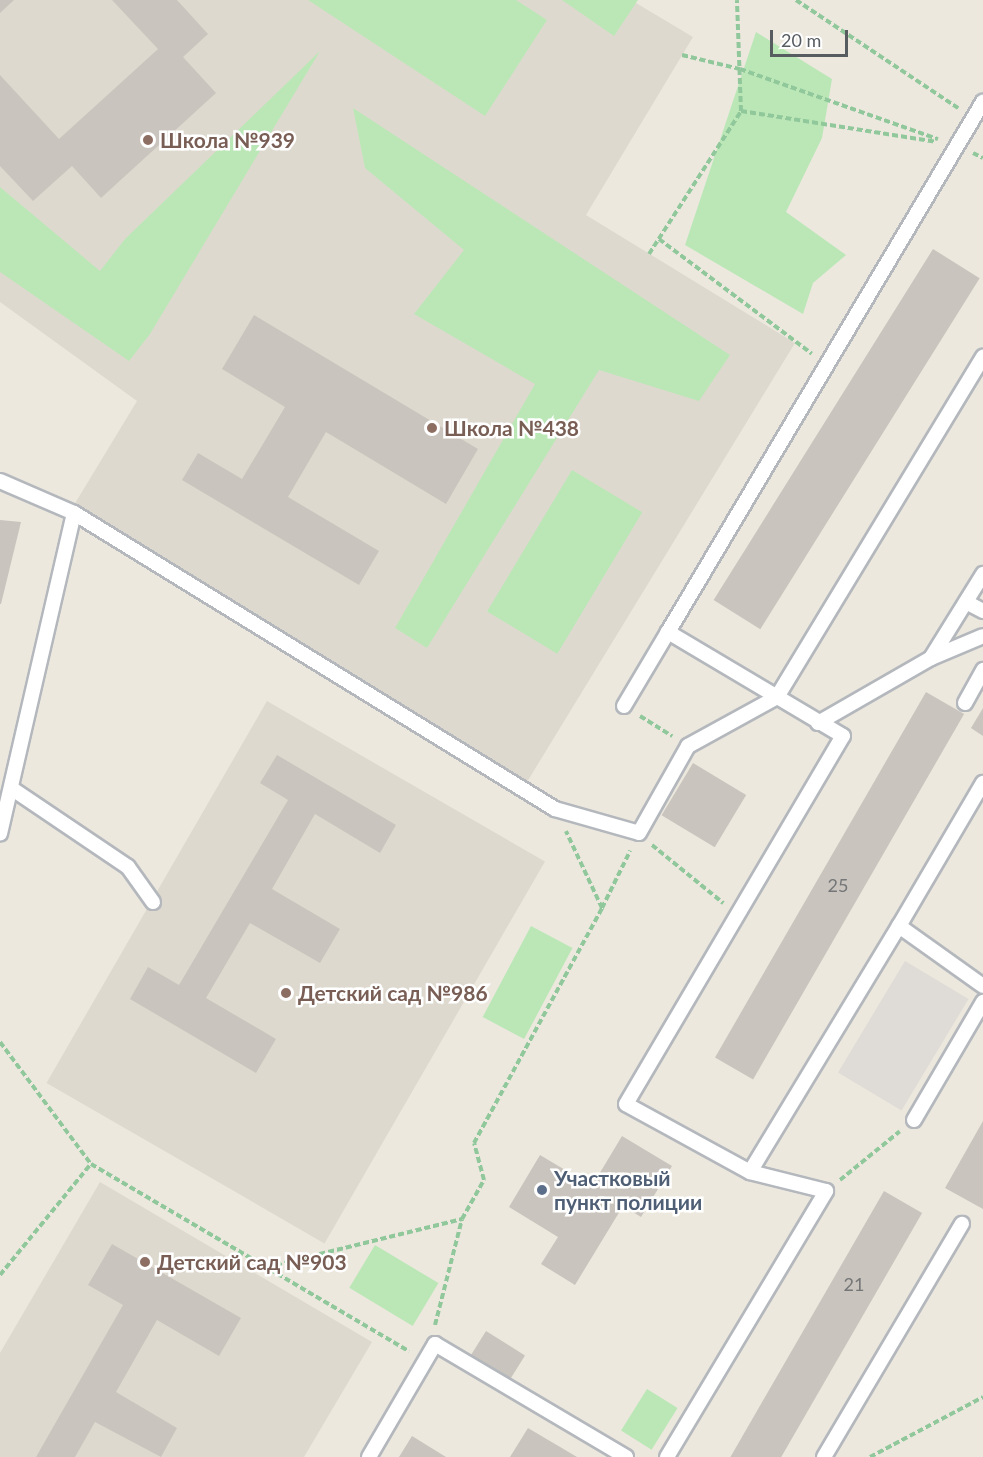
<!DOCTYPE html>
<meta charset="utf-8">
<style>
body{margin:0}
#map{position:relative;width:983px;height:1457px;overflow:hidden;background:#ece8de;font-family:Lato,sans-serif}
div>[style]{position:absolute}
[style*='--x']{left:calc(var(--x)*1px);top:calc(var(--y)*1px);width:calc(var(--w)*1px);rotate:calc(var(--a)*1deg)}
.industrial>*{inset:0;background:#dfdbd6;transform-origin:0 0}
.education>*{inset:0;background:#ded9ce;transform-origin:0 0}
.green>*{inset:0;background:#bbe7b7;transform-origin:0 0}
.building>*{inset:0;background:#c9c4bd;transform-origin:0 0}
.path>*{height:4px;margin-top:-2px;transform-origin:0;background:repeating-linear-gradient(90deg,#90c89b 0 6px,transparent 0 9px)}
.roads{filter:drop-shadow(2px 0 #b4b8bd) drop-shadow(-2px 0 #b4b8bd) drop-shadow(0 2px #b4b8bd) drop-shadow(0 -2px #b4b8bd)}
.lane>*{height:14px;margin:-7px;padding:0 7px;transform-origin:7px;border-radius:7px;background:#fff}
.dots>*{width:16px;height:16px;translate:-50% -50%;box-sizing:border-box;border:3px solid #fff;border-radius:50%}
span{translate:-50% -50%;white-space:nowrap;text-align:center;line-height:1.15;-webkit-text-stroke:5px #fff;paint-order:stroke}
.number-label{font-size:18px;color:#747678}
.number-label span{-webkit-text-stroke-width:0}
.education-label{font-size:21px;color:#785e54;font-weight:700}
.left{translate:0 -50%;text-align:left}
.service-label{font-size:21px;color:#4e5e75;font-weight:700}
.scale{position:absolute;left:770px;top:30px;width:78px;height:27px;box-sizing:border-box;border:3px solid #575c61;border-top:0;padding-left:8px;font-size:18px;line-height:21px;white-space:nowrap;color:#575c61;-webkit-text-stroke:4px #fff;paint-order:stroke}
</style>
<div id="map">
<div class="industrial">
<div style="left:905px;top:961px;width:74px;height:130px;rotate:31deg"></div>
</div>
<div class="education">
<div style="clip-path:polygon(0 0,631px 0,693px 37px,586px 215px,795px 343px,527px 782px,74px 505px,137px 401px,0 302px)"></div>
<div style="left:267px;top:701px;width:321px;height:441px;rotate:30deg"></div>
<div style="clip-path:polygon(100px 1182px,372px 1342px,304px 1457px,0 1457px,0 1353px)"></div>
</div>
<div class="green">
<div style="clip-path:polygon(308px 0,516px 0,547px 20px,485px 116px)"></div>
<div style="clip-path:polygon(562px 0,638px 0,614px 36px)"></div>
<div style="clip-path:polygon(756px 32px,832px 79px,822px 138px,786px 212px,846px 255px,813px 283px,803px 314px,685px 245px)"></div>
<div style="clip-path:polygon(320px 51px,150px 334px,129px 361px,0 272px,0 187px,100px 271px,125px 239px)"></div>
<div style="clip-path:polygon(353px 108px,730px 355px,699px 401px,599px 370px,427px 648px,395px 628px,535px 384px,414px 314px,464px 250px,365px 168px)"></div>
<div style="left:572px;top:470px;width:82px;height:165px;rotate:31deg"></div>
<div style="left:531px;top:926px;width:47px;height:103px;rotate:28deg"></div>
<div style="left:375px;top:1245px;width:74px;height:50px;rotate:31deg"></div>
<div style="left:647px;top:1389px;width:36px;height:49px;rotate:32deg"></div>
</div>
<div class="building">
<div style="clip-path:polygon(0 0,14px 0,0 13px)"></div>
<div style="clip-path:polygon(112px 0,177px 0,208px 34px,183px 57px,216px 93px,101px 198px,72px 166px,33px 201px,0 166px,0 75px,59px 139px,158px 49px)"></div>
<div style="left:933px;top:249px;width:55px;height:414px;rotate:32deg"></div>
<div style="clip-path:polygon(254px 315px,478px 449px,446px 504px,326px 432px,288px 497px,379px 551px,359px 585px,182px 480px,198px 453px,242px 479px,285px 407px,222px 369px)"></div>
<div style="clip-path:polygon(0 520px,21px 522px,1px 604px,0 604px)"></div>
<div style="left:926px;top:692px;width:44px;height:422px;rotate:30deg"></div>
<div style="clip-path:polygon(983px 708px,983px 736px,971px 728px)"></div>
<div style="clip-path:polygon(277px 755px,396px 825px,380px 853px,315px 814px,272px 889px,340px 929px,320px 963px,250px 923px,206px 998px,276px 1039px,256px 1073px,130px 999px,148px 967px,179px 985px,288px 800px,260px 783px)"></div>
<div style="left:693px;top:763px;width:62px;height:61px;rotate:31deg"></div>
<div style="clip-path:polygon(983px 1121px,983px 1209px,945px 1188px)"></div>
<div style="clip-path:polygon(622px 1136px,672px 1166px,641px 1217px,623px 1206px,575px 1285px,541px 1264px,558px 1237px,509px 1207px,540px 1155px,592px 1186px)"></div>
<div style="left:884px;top:1191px;width:44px;height:309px;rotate:30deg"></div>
<div style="clip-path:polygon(112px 1244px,241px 1318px,219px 1356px,157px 1320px,116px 1392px,177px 1428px,161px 1457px,95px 1422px,75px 1457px,36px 1457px,123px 1305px,88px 1285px)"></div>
<div style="left:486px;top:1331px;width:46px;height:31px;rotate:32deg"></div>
<div style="clip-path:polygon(528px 1428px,577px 1457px,510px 1457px)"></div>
<div style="clip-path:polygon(412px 1436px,446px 1457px,399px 1457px)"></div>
</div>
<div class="path">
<div style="--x:796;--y:0;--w:195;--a:33.7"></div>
<div style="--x:682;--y:55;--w:60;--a:13.6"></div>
<div style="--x:740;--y:69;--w:210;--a:19.5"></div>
<div style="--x:741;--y:111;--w:197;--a:9"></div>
<div style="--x:973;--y:153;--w:11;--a:27"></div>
<div style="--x:659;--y:239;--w:191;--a:36.9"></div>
<div style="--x:649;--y:254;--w:170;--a:-57.2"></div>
<div style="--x:741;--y:111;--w:111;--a:-92.1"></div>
<div style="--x:640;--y:716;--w:38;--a:32"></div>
<div style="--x:652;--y:845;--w:92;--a:39.2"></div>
<div style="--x:602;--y:908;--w:64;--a:-63.8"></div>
<div style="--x:0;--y:1042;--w:152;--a:53.3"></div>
<div style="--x:91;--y:1164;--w:369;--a:30.5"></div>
<div style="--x:840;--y:1180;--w:77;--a:-39.2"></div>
<div style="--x:267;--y:1267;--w:201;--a:-13.8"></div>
<div style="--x:0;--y:1275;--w:144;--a:-50.7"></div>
<div style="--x:435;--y:1325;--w:109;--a:-75.7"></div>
<div style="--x:462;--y:1219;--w:45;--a:-60.6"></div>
<div style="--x:484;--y:1180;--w:38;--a:-105"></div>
<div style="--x:474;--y:1143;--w:268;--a:-61.4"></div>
<div style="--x:602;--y:908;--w:85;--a:-115.1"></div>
<div style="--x:870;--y:1457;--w:128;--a:-28"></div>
</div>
<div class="roads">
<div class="lane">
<div style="--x:0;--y:481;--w:81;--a:23.4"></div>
<div style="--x:74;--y:513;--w:329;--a:103"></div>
<div style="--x:74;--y:513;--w:565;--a:31.61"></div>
<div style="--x:555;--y:809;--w:87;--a:15.9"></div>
<div style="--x:639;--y:833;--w:100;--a:-60.6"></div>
<div style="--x:688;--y:746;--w:102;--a:-28.8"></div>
<div style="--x:777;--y:697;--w:398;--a:-58.8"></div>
<div style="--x:966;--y:602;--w:19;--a:28"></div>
<div style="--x:931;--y:658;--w:99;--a:-58.2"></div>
<div style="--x:965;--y:703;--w:38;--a:-61"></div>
<div style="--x:624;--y:706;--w:86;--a:-59.3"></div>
<div style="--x:818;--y:723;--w:130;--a:-29.9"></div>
<div style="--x:931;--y:658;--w:56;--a:-22.9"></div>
<div style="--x:11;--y:788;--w:141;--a:34"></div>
<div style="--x:128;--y:867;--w:43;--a:54.5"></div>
<div style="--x:899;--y:926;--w:166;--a:-59.6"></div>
<div style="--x:914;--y:1120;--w:137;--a:-59.7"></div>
<div style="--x:750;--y:1172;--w:141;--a:-151.3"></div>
<div style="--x:626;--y:1104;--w:427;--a:-59.5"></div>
<div style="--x:843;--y:736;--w:204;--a:-149.3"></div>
<div style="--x:668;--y:632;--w:617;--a:-59.28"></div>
<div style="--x:369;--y:1457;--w:131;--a:-59.7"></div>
<div style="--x:435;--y:1344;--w:222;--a:30.6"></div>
<div style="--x:667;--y:1457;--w:310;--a:-59.1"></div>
<div style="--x:826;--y:1191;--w:78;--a:-166"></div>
<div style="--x:750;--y:1172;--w:288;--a:-58.8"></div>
<div style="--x:899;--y:926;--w:103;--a:35.5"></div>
<div style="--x:824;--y:1457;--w:271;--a:-59.4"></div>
</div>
</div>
<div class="dots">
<div style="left:148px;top:140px;background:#8d6e63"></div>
<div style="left:432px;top:428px;background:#8d6e63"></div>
<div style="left:286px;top:993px;background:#8d6e63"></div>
<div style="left:542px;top:1190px;background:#5c6f8a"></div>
<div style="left:145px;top:1262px;background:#8d6e63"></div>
</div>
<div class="number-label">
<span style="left:838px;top:885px">25</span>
<span style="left:854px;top:1284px">21</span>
</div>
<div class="education-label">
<span class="left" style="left:160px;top:140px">Школа №939</span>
<span class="left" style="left:444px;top:428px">Школа №438</span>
<span class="left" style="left:298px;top:993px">Детский сад №986</span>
<span class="left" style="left:157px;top:1262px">Детский сад №903</span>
</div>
<div class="service-label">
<span class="left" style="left:554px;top:1190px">Участковый<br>пункт полиции</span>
</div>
<div class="scale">20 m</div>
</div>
